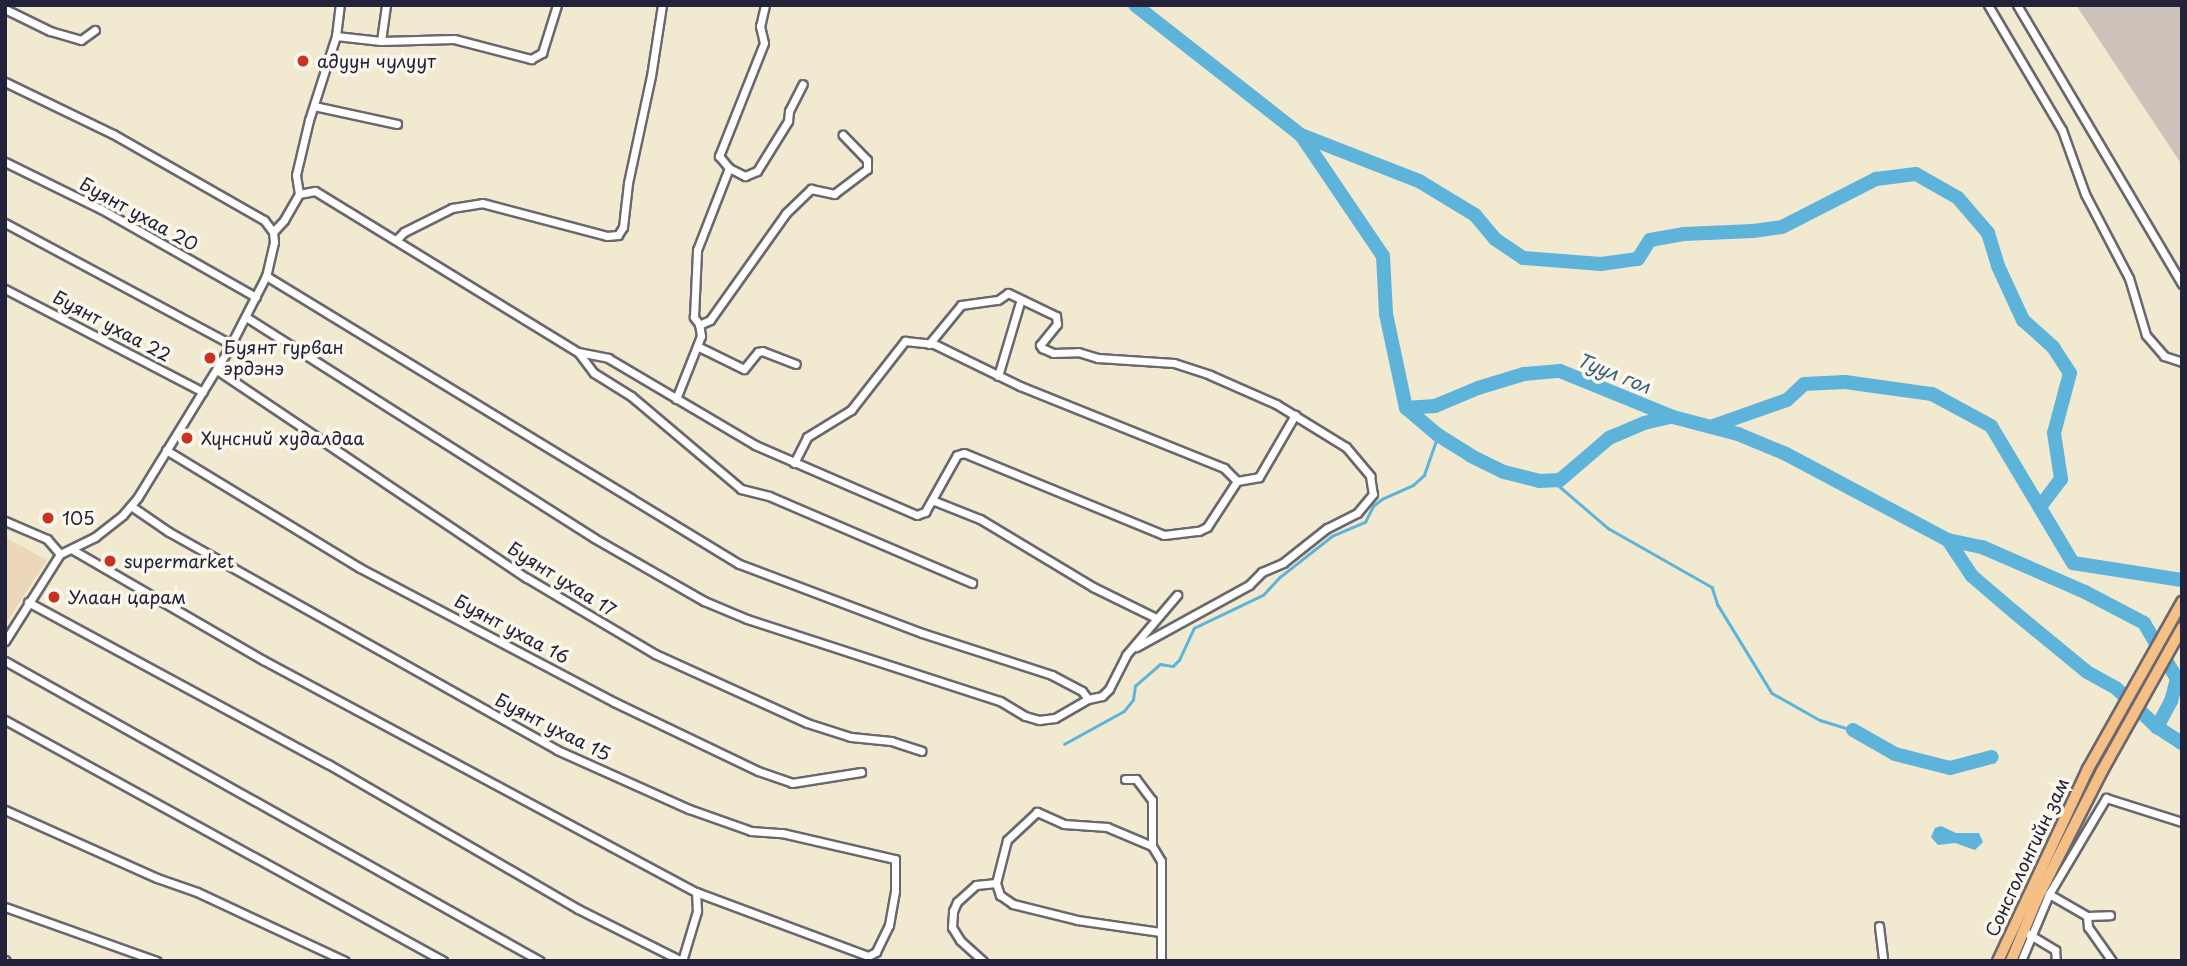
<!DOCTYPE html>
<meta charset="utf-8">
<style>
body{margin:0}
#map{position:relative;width:2187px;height:966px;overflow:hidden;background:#f1ead0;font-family:"Playpen Sans",sans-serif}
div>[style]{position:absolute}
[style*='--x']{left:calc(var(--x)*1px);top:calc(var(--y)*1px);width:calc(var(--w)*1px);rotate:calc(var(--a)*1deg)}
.built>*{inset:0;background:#edd7bb}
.industrial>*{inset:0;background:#ccc2b9}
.water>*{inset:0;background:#5eb3da}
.stream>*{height:2.5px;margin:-1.25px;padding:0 1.25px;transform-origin:1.25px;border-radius:1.25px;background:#5eb3da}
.river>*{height:14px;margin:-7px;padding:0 7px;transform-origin:7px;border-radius:7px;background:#5eb3da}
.roads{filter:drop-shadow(2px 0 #6a686f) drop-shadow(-2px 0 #6a686f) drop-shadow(0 2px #6a686f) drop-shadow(0 -2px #6a686f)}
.street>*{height:7px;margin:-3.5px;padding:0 3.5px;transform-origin:3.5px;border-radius:3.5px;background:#fff}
.primary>*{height:10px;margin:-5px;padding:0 5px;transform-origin:5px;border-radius:5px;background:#f5bf86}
.dots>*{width:19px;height:19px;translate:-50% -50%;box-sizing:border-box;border:4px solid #fbf7ec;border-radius:50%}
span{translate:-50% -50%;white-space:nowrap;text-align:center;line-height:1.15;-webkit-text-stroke:7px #fbf7ec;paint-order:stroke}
.poi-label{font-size:18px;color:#22223b}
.left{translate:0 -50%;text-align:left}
.street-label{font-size:18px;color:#22223b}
.water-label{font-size:19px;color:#3a5c7b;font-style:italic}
.frame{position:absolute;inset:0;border:7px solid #22223b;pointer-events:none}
</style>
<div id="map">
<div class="built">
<div style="clip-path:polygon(5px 537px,47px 560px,5px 625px)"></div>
</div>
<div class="industrial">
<div style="clip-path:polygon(2076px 5px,2182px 5px,2182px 165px)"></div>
</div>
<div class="water">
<div style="clip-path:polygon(1941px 826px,1956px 833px,1979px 833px,1983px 842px,1975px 850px,1955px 843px,1938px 845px,1931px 837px,1935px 828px)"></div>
</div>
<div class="stream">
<div style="--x:1552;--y:480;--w:74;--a:40.6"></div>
<div style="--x:1608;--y:528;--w:120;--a:29.6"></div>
<div style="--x:1712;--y:587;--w:19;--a:72"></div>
<div style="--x:1718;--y:605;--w:103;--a:58.5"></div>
<div style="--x:1772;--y:693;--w:55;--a:29.4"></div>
<div style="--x:1820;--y:720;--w:34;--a:17"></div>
<div style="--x:1064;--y:744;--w:68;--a:-28.8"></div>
<div style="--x:1124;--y:711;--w:14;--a:-51"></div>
<div style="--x:1133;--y:700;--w:14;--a:-82"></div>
<div style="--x:1135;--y:686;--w:33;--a:-41"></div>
<div style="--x:1160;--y:664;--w:13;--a:9"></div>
<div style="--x:1173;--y:666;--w:8;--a:-45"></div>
<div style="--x:1179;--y:660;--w:35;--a:-65"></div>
<div style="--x:1194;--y:628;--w:76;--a:-25.6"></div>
<div style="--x:1263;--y:595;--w:25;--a:-47"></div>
<div style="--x:1280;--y:577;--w:66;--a:-38.3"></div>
<div style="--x:1332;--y:536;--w:36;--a:-23"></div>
<div style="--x:1365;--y:522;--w:18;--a:-63"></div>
<div style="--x:1373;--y:506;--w:11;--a:-38"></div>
<div style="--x:1382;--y:499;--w:34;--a:-24"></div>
<div style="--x:1413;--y:485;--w:15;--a:-42"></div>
<div style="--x:1424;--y:475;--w:42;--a:-70.7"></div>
</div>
<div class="river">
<div style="--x:1135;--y:5;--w:211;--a:38.1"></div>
<div style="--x:1301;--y:135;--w:146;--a:55.9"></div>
<div style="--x:1383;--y:256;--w:58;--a:87"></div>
<div style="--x:1386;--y:314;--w:96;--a:78"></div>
<div style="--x:1406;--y:408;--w:29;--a:-4"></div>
<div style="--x:1435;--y:406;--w:47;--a:-22.7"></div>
<div style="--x:1478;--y:388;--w:48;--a:-16.9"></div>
<div style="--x:1524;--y:374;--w:36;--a:-5"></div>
<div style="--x:1560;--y:371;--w:122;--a:22.2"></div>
<div style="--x:1673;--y:417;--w:67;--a:14.7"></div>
<div style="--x:1738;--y:434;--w:52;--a:22.6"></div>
<div style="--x:1786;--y:454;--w:183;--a:28"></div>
<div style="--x:1948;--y:540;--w:35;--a:12"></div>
<div style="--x:1982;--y:547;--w:112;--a:23.6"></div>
<div style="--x:2085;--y:592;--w:67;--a:27.7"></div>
<div style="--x:2144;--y:623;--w:65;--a:59.5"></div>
<div style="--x:2177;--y:679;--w:23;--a:105"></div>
<div style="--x:2171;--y:701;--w:30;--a:118"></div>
<div style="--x:1301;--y:135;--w:127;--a:21.3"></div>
<div style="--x:1419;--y:181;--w:66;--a:31.3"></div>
<div style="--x:1475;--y:215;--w:31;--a:50"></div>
<div style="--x:1495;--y:239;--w:34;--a:34"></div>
<div style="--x:1523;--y:258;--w:78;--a:4.4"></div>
<div style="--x:1601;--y:264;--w:37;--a:-8"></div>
<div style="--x:1638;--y:259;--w:22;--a:-58"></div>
<div style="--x:1650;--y:240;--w:35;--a:-10"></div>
<div style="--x:1684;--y:234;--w:69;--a:-2.5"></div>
<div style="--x:1753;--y:231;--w:29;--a:-8"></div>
<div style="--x:1782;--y:227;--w:106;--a:-27.1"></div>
<div style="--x:1876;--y:179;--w:40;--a:-7.1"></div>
<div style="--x:1916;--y:174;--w:48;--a:29.7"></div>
<div style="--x:1958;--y:198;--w:46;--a:49.4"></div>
<div style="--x:1988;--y:233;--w:34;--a:73"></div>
<div style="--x:1998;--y:266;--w:60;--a:65.2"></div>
<div style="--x:2023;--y:320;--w:40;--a:42"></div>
<div style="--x:2053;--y:347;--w:31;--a:57"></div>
<div style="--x:2070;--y:373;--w:62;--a:104.9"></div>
<div style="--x:2054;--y:433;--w:47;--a:81.3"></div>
<div style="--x:2061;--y:479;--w:35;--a:127"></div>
<div style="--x:1406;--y:408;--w:42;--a:40.2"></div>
<div style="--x:1438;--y:435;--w:39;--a:32"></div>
<div style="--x:1471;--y:456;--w:37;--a:26"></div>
<div style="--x:1504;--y:472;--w:36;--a:14"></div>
<div style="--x:1539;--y:481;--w:21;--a:-3"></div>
<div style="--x:1560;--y:480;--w:65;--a:-40.6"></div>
<div style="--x:1609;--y:438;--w:38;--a:-23"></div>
<div style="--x:1644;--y:423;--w:28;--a:-13"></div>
<div style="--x:1713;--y:426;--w:78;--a:-19.4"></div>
<div style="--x:1787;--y:400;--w:23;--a:-43"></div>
<div style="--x:1804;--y:384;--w:41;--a:-2.8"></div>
<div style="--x:1845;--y:382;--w:88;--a:7.9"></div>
<div style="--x:1932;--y:394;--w:67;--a:28.5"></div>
<div style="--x:1991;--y:426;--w:160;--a:59.1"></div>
<div style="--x:2073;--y:563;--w:110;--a:8.9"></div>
<div style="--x:1948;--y:540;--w:43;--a:56.3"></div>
<div style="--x:1972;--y:576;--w:55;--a:40.6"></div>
<div style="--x:2014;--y:612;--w:94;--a:39.4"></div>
<div style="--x:2087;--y:672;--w:33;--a:29"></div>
<div style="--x:2116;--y:688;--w:57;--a:43.6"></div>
<div style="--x:2157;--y:727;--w:30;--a:33"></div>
<div style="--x:1853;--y:730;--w:48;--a:29.7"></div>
<div style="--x:1895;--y:754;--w:57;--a:14.3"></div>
<div style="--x:1950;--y:768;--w:43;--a:-14.7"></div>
</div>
<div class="roads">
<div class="street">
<div style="--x:765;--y:5;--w:22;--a:103"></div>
<div style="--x:760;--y:26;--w:17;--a:77"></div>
<div style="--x:764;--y:43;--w:122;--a:111.7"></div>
<div style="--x:719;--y:156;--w:16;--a:50"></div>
<div style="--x:729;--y:168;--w:18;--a:27"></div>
<div style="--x:745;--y:176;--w:13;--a:-23"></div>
<div style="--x:757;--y:171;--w:59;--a:-58.2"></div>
<div style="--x:788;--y:121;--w:10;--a:-84"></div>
<div style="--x:789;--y:111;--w:30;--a:-63"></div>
<div style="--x:1988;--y:5;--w:145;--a:59.4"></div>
<div style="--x:2062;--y:130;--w:68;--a:70.2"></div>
<div style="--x:2085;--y:194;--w:95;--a:62.4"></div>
<div style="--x:2129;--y:278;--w:59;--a:73.4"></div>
<div style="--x:2146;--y:335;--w:28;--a:49"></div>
<div style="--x:2164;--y:356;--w:19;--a:18"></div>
<div style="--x:2017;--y:5;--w:324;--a:59.4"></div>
<div style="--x:5;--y:9;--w:50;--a:26.1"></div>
<div style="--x:50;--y:31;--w:32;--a:16"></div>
<div style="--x:81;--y:40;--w:17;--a:-36"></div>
<div style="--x:336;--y:36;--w:45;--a:6.3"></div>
<div style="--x:381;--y:41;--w:73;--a:-1.6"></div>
<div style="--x:454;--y:39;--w:80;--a:14.6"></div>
<div style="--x:531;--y:59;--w:13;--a:-29"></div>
<div style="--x:542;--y:53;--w:50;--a:-72.6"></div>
<div style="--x:381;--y:41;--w:36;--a:-82"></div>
<div style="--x:5;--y:82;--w:120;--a:25.7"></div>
<div style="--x:113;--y:134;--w:174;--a:29.7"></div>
<div style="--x:264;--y:220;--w:15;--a:53"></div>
<div style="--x:273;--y:232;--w:10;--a:84"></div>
<div style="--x:274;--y:242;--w:35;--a:103"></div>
<div style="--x:266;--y:276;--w:83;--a:117.2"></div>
<div style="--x:228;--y:350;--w:172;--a:121.5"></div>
<div style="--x:138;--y:497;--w:23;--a:130"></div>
<div style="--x:123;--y:515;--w:36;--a:142"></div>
<div style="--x:95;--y:537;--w:39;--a:154"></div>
<div style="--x:60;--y:554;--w:103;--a:122.3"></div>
<div style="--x:314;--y:106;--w:85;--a:12.2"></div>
<div style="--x:5;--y:162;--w:107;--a:26.1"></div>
<div style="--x:101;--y:209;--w:178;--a:29.6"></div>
<div style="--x:299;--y:194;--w:19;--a:-99"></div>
<div style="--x:296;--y:175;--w:57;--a:-76.7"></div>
<div style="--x:309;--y:120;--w:88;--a:-72.2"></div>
<div style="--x:336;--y:36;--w:31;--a:-83"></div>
<div style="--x:5;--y:223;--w:256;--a:28.2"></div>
<div style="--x:273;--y:232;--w:16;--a:-47"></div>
<div style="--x:284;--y:220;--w:30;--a:-60"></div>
<div style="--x:299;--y:194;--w:16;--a:-11"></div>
<div style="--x:315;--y:191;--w:308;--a:31.5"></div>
<div style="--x:578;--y:352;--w:31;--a:11"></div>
<div style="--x:608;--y:358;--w:171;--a:30.6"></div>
<div style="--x:755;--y:445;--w:176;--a:23.4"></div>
<div style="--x:917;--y:515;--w:9;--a:-21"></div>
<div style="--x:925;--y:512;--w:65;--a:-60.7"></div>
<div style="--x:957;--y:455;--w:7;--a:-16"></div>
<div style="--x:964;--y:453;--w:216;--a:22.3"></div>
<div style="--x:1164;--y:535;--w:35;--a:-7"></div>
<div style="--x:1199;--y:531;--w:9;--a:-27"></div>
<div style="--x:1207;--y:527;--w:55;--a:-56.9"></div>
<div style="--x:1237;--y:481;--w:22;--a:-10"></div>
<div style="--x:1259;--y:477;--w:72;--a:-59.9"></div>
<div style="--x:396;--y:240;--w:11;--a:-45"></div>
<div style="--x:404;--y:232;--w:54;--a:-26.6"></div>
<div style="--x:452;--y:208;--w:30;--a:-9"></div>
<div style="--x:482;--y:203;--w:129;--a:14.8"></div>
<div style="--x:607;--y:236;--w:11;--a:-5"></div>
<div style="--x:618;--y:235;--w:9;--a:-58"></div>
<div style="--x:623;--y:227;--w:44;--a:-83.5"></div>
<div style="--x:628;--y:183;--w:109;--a:-77.9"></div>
<div style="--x:651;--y:76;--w:72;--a:-81.2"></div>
<div style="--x:5;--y:289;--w:223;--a:27.5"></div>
<div style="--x:246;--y:317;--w:412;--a:32.4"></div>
<div style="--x:594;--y:538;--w:127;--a:29.8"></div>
<div style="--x:704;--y:601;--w:47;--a:22.7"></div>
<div style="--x:747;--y:619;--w:266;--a:18"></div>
<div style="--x:1000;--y:701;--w:29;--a:31"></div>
<div style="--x:1025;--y:716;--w:15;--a:16"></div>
<div style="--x:1039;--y:720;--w:16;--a:-7"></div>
<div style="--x:1055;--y:718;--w:38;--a:-30"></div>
<div style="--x:1088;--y:699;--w:10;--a:-127"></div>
<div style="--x:1082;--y:691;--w:34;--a:-152"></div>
<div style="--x:1052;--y:675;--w:137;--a:-162.1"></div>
<div style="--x:922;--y:633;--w:196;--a:-159.3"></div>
<div style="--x:739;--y:564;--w:554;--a:-148.66"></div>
<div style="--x:699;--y:325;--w:12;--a:-24"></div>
<div style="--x:710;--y:320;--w:131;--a:-54.6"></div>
<div style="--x:786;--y:213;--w:35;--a:-44"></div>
<div style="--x:811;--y:189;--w:24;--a:12"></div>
<div style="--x:834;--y:194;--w:41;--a:-37.1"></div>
<div style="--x:867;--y:169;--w:9;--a:-90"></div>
<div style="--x:867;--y:160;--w:35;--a:-134"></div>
<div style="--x:929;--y:344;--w:50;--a:-50.6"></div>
<div style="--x:961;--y:305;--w:37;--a:-8"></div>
<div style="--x:998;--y:300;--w:12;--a:-35"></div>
<div style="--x:1008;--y:293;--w:53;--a:25.6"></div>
<div style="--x:1056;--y:316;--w:8;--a:83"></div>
<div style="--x:1057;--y:324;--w:27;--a:129"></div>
<div style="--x:1040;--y:345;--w:4;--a:56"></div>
<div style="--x:1042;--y:348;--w:12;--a:24"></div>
<div style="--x:1053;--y:353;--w:25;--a:-2"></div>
<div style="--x:1078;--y:352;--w:21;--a:17"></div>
<div style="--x:1098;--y:358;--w:76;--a:3.8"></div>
<div style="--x:1174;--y:363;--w:38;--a:18"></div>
<div style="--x:1210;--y:375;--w:72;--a:23.7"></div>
<div style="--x:1276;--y:404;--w:82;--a:31.6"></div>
<div style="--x:1346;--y:447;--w:38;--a:50"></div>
<div style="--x:1370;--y:476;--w:18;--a:81"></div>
<div style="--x:1373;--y:494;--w:25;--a:130"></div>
<div style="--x:1357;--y:513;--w:34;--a:153"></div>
<div style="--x:1327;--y:528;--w:56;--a:141.5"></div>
<div style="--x:1283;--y:563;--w:23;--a:157"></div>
<div style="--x:1262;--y:572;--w:18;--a:135"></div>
<div style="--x:1249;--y:585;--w:129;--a:151.2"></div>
<div style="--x:699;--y:347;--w:50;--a:26.1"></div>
<div style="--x:744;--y:369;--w:22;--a:-51"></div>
<div style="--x:758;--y:352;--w:4;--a:-14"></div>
<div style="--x:762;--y:351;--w:36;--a:21"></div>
<div style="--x:578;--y:352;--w:26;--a:53"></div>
<div style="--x:594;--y:373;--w:44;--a:31.9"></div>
<div style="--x:631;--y:396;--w:144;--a:40.2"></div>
<div style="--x:741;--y:489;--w:29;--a:14"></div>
<div style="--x:769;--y:496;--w:221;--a:23.2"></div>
<div style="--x:217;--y:370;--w:373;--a:33.9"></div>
<div style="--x:527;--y:578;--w:149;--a:30.7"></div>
<div style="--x:655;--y:654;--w:167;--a:24.4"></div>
<div style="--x:807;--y:723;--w:46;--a:17.7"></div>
<div style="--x:851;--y:737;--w:40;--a:5.7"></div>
<div style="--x:891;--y:741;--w:32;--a:18"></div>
<div style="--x:998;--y:376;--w:80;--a:-73.4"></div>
<div style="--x:676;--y:399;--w:68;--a:-68.4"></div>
<div style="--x:701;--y:336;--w:12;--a:-99"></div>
<div style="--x:699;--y:324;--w:9;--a:-126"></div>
<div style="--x:694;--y:317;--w:67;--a:-87.4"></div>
<div style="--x:697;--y:250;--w:88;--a:-68.7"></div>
<div style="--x:166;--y:450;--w:227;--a:31.3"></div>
<div style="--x:360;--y:568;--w:287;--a:27.8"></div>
<div style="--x:614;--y:702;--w:160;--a:25.6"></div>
<div style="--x:758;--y:771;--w:36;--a:19"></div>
<div style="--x:792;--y:783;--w:70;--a:-9.1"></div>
<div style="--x:794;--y:463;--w:29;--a:-63"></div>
<div style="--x:807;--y:437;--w:52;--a:-31.5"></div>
<div style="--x:851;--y:410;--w:88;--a:-52"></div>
<div style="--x:905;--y:341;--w:29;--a:6"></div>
<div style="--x:934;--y:344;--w:96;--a:26"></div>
<div style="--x:1020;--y:386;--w:220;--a:21.9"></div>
<div style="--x:1224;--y:468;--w:18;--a:45"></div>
<div style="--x:932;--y:500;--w:52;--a:21.6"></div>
<div style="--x:980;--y:519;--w:132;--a:31"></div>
<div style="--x:1093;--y:587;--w:70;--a:26.2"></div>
<div style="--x:131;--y:506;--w:46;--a:34.4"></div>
<div style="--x:169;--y:532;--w:445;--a:29.3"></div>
<div style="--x:557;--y:750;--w:145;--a:24.1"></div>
<div style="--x:689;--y:809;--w:66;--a:19.5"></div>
<div style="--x:751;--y:831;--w:31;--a:4"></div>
<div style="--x:782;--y:833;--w:116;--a:13"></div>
<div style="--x:895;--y:859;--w:32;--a:90"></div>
<div style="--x:895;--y:891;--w:35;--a:100"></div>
<div style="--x:889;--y:925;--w:30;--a:116"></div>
<div style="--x:876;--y:952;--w:9;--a:153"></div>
<div style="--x:868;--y:956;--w:184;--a:-159.6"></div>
<div style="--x:5;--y:521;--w:46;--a:23.2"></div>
<div style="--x:47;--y:539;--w:20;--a:49"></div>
<div style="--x:73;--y:550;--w:220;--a:30.1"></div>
<div style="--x:263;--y:660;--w:491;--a:28.2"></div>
<div style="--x:696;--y:892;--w:19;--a:87"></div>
<div style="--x:697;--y:911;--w:52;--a:106.7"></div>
<div style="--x:28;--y:602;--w:341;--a:28.4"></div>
<div style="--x:328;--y:764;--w:289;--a:30.1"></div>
<div style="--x:578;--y:909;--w:116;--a:26.6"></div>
<div style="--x:5;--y:661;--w:613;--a:29.28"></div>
<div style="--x:1088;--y:699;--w:14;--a:-12"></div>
<div style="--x:1102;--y:696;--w:10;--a:-45"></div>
<div style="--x:1109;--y:689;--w:38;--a:-63"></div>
<div style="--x:1126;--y:655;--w:79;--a:-49.6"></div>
<div style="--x:5;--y:720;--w:500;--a:28.8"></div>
<div style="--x:1125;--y:779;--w:11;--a:0"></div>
<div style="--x:1136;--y:779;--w:26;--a:53"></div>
<div style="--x:1152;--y:800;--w:46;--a:90"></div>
<div style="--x:1152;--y:846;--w:17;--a:59"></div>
<div style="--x:1161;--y:861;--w:100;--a:90"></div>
<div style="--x:5;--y:810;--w:167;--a:24.1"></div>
<div style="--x:157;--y:878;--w:42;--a:19.3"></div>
<div style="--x:197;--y:892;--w:163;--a:25"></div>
<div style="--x:1152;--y:846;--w:49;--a:-157.1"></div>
<div style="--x:1107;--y:827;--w:43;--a:-176"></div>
<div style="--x:1064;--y:824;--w:30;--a:-156"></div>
<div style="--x:1037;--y:812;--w:41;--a:137"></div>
<div style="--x:1007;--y:840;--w:44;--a:104.3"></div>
<div style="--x:996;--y:883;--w:13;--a:72"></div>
<div style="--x:1000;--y:895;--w:16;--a:35"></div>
<div style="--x:1013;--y:904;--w:66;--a:14"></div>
<div style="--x:1077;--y:920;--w:84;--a:8.2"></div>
<div style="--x:2049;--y:894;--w:44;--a:30.1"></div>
<div style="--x:2087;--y:916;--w:11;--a:85"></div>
<div style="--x:2088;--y:927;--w:42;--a:54.8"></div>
<div style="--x:5;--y:907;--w:161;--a:19.6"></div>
<div style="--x:2087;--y:916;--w:23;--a:-2"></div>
<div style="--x:1879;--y:926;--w:35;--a:83"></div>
<div style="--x:2027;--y:933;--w:33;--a:31"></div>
<div style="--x:2055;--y:950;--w:11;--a:85"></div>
<div style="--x:5;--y:960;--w:1;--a:45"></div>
<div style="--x:983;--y:961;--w:31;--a:-138"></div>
<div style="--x:960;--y:940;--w:15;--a:-122"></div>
<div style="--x:952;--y:927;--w:16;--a:-86"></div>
<div style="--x:953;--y:911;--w:10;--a:-66"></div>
<div style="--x:957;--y:902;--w:25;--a:-42"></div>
<div style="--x:976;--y:885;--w:20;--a:-6"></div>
<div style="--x:2021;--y:961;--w:73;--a:-67.3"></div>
<div style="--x:2049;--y:894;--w:112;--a:-59.3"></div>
<div style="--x:2106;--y:798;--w:80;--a:17.5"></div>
</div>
<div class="primary">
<div style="--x:1998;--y:961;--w:212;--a:-64.9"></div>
<div style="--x:2088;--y:769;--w:192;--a:-60.6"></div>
<div style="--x:2011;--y:961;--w:67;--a:-67.2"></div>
<div style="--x:2037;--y:899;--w:144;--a:-63.1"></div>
<div style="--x:2102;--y:771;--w:164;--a:-60.8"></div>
</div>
</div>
<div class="dots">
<div style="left:303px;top:61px;background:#c8321e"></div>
<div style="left:210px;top:358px;background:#c8321e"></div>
<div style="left:187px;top:438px;background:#c8321e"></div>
<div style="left:48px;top:518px;background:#c8321e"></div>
<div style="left:110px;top:561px;background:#c8321e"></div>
<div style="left:54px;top:597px;background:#c8321e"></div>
</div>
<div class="poi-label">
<span class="left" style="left:317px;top:61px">адуун чулуут</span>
<span class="left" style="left:224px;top:358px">Буянт гурван<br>эрдэнэ</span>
<span class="left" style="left:201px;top:438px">Хүнсний худалдаа</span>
<span class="left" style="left:62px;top:518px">105</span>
<span class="left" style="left:124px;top:561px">supermarket</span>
<span class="left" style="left:68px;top:597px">Улаан царам</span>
</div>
<div class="street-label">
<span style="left:139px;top:214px;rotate:29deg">Буянт ухаа 20</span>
<span style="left:112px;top:326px;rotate:28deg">Буянт ухаа 22</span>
<span style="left:562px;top:579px;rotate:32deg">Буянт ухаа 17</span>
<span style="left:512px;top:629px;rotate:28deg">Буянт ухаа 16</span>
<span style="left:553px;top:727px;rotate:27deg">Буянт ухаа 15</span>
<span style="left:2027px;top:857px;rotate:-65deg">Сонсголонгийн зам</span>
</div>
<div class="water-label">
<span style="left:1614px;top:373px;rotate:22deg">Туул гол</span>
</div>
<div class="frame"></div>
</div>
